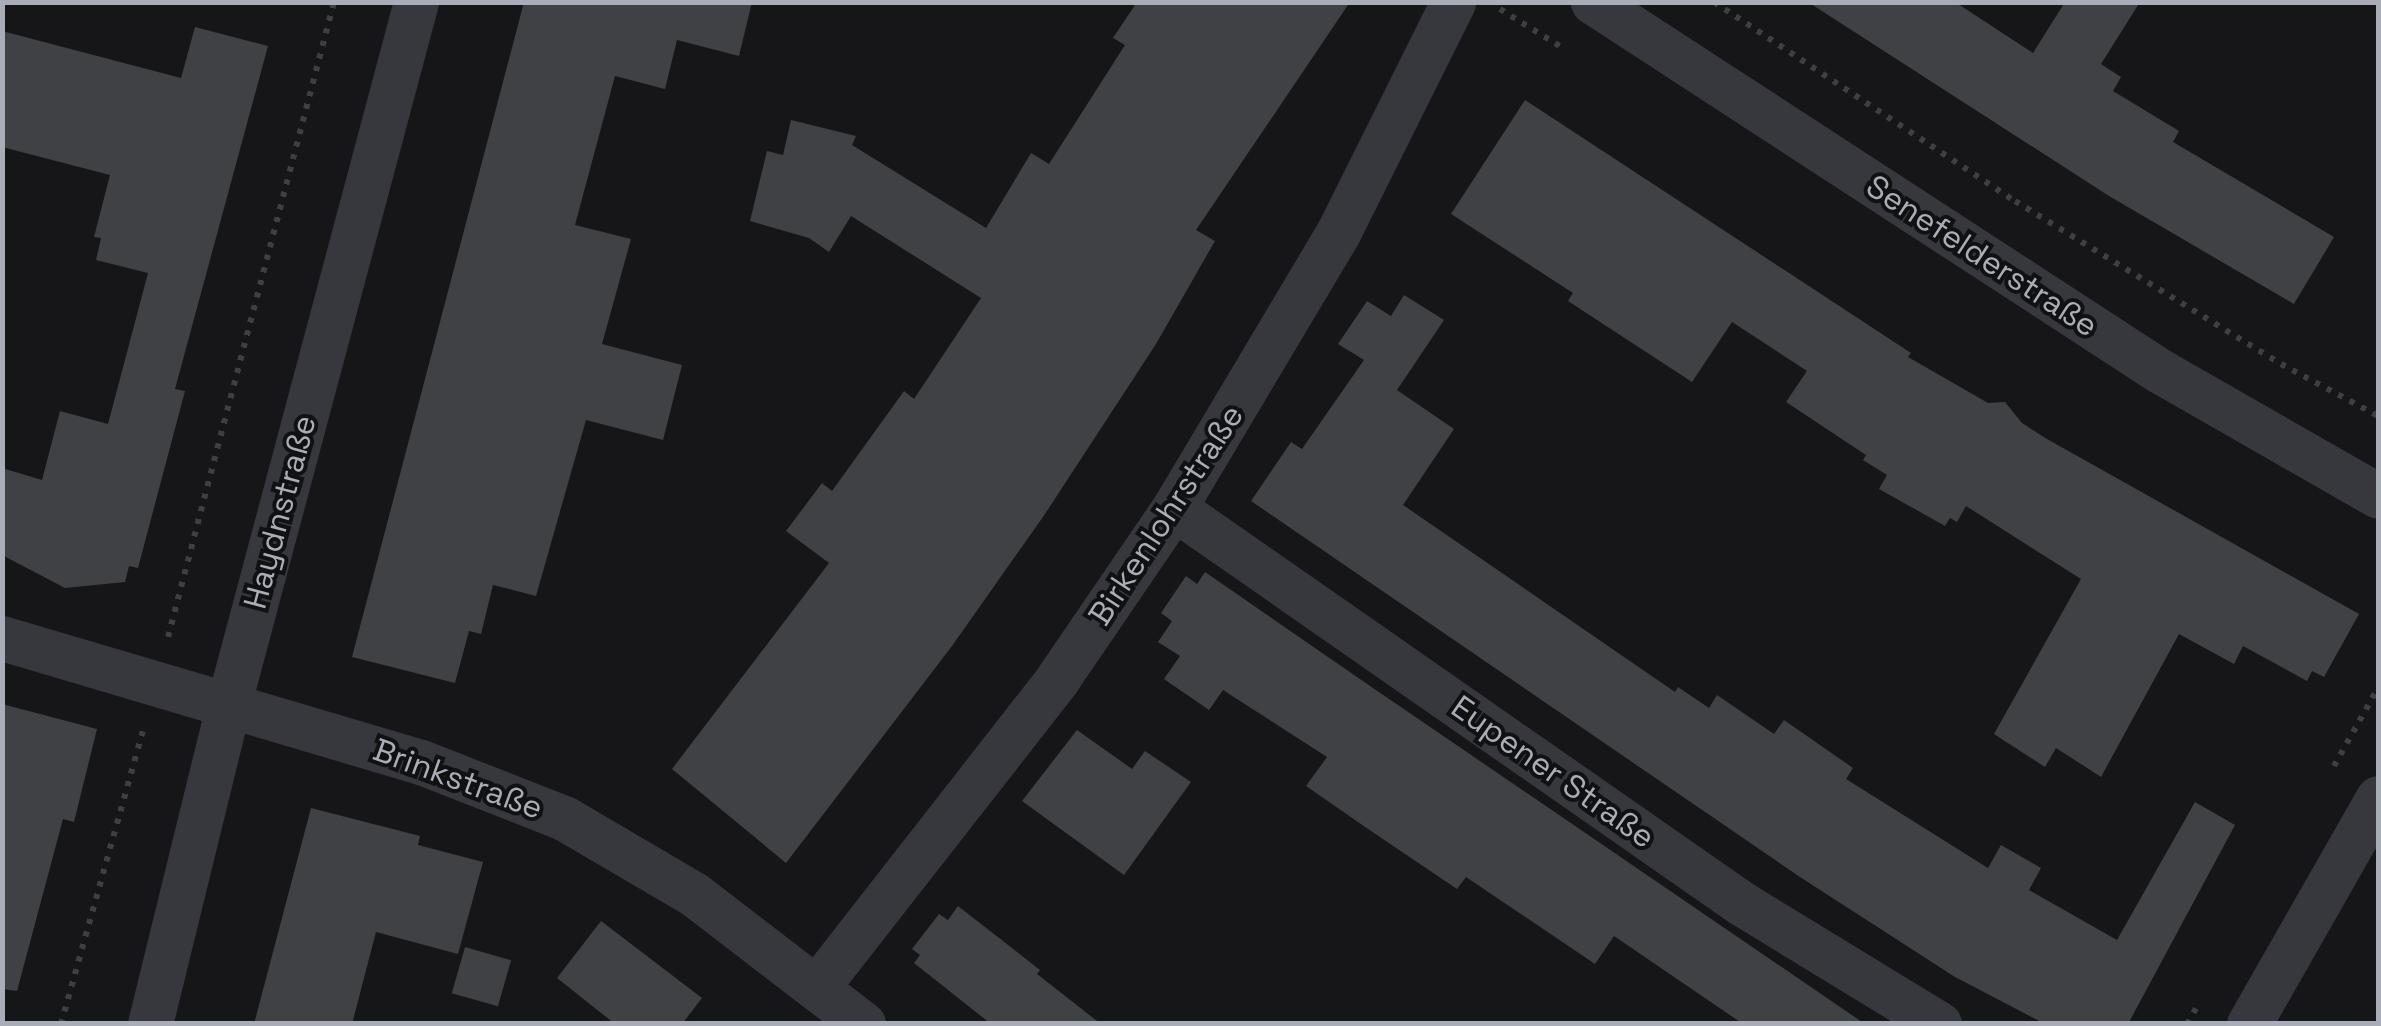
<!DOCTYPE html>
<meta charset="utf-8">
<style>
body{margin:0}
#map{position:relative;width:2381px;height:1026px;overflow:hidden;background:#161618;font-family:"Space Grotesk",sans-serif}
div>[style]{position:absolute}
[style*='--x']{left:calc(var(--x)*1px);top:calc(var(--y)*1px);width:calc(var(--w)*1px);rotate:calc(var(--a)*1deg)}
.building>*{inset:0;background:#404145;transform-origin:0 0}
.path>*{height:6px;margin-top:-3px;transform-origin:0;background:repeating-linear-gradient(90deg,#3d3f44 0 5px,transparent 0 13px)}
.minor>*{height:45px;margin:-22.5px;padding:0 22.5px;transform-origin:22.5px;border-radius:22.5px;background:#37383d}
span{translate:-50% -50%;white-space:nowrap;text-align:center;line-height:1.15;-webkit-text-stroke:8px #111113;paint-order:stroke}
.street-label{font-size:32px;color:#a8adb8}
.frame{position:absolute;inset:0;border:5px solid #a8adb8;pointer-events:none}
</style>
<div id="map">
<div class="building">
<div style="clip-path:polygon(524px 2px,752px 2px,739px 56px,677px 40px,665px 89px,615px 76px,575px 225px,631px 239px,602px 344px,682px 365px,663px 440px,586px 420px,536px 596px,493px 585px,481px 634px,469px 631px,455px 683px,352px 657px)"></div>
<div style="clip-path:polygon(1137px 2px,1350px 2px,1196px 230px,1215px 241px,1156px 344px,1045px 514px,952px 646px,786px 863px,672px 769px,829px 563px,786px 531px,822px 483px,832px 491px,904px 391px,914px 399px,981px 298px,851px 216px,829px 252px,809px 238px,750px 221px,767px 151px,783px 155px,791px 120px,856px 136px,852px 145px,986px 228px,1031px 153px,1049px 164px,1125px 45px,1113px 38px)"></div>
<div style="clip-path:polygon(1808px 2px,1955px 2px,2033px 53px,2065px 2px,2140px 2px,2101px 64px,2121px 77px,2113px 91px,2179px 131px,2173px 142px,2334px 237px,2294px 304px,2109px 196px)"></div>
<div style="clip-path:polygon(195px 27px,268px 46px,175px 389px,185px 391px,138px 568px,129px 566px,125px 582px,65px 588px,2px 555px,2px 468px,42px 480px,60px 411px,108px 424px,148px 273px,96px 260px,101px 238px,94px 237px,110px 175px,2px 147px,2px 31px,181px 78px)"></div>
<div style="clip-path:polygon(1525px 100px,1911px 353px,1908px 357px,1988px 403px,2005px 402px,2022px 423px,2047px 439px,2359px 614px,2324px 677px,2312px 671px,2307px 681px,2243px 646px,2234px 664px,2179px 634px,2101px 777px,2056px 748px,2045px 767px,1994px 734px,2081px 579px,1966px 506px,1957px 522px,1950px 518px,1945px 526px,1879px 489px,1887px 475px,1863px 460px,1866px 455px,1786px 402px,1807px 371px,1732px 322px,1692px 382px,1568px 301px,1573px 293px,1451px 214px)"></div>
<div style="clip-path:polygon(1404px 295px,1444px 320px,1397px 390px,1454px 429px,1403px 505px,1675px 692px,1678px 687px,1709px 708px,1717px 695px,1774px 734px,1784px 720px,1853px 768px,1846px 779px,1988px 868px,2001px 845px,2041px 868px,2029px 890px,2117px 940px,2195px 802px,2235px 825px,2128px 1024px,2045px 1024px,1955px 977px,1800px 877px,1251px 501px,1291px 442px,1302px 449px,1364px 360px,1338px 344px,1367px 301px,1391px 316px)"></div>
<div style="clip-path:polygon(1205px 572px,1373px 688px,1865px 1024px,1743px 1024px,1614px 936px,1595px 964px,1466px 877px,1457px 889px,1371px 831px,1306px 786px,1327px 757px,1223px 690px,1209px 710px,1164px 679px,1180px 656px,1158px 642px,1172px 621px,1161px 613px,1186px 576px,1197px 584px)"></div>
<div style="clip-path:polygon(2px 704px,97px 729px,74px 822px,63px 819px,17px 991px,2px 989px)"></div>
<div style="clip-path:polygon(1077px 730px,1132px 769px,1145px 751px,1191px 782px,1124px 875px,1022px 801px)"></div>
<div style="clip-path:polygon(311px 808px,420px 836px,418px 845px,483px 862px,458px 954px,376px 932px,352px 1024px,254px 1024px)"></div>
<div style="clip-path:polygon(958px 906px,1040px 970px,1037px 974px,1101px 1024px,991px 1024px,914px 963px,920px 955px,912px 949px,939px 914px,948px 920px)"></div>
<div style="clip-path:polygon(601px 921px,702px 998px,682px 1024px,615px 1024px,557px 978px)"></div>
<div style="left:465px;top:947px;width:48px;height:48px;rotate:16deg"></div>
</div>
<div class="path">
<div style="--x:1714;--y:2;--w:361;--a:33.5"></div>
<div style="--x:2015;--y:201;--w:312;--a:31.5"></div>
<div style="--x:2281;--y:364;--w:110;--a:28.2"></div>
<div style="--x:1500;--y:9;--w:72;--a:31.9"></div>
<div style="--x:168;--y:637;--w:656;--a:-75.35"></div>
<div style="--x:2334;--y:766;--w:90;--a:-60.6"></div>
<div style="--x:61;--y:1024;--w:304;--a:-74.4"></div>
<div style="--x:2187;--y:1024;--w:24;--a:-60"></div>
</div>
<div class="minor">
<div style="--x:1593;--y:2;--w:676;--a:33.06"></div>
<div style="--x:2160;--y:371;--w:251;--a:29.8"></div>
<div style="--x:1174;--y:508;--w:691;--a:34.86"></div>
<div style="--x:1741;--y:903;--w:232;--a:31.4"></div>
<div style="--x:2;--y:638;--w:437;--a:16.5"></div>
<div style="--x:421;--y:762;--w:154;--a:21.4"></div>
<div style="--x:564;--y:818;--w:152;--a:30.4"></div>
<div style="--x:695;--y:895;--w:212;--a:37.5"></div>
<div style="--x:817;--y:987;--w:392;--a:-52"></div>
<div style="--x:1058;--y:678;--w:206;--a:-55.7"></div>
<div style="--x:1174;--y:508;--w:320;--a:-59.2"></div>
<div style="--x:1338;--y:233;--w:258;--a:-63.5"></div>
<div style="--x:150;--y:1024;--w:327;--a:-76.2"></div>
<div style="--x:228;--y:706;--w:729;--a:-75.05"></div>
<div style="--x:2249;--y:1024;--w:260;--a:-60.3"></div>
</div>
<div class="street-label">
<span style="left:1982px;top:256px;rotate:33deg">Senefelderstraße</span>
<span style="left:280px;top:512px;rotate:-75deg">Haydnstraße</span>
<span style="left:1166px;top:515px;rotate:-57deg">Birkenlohrstraße</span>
<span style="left:1553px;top:772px;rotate:35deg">Eupener Straße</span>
<span style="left:458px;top:779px;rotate:20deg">Brinkstraße</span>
</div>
<div class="frame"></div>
</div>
